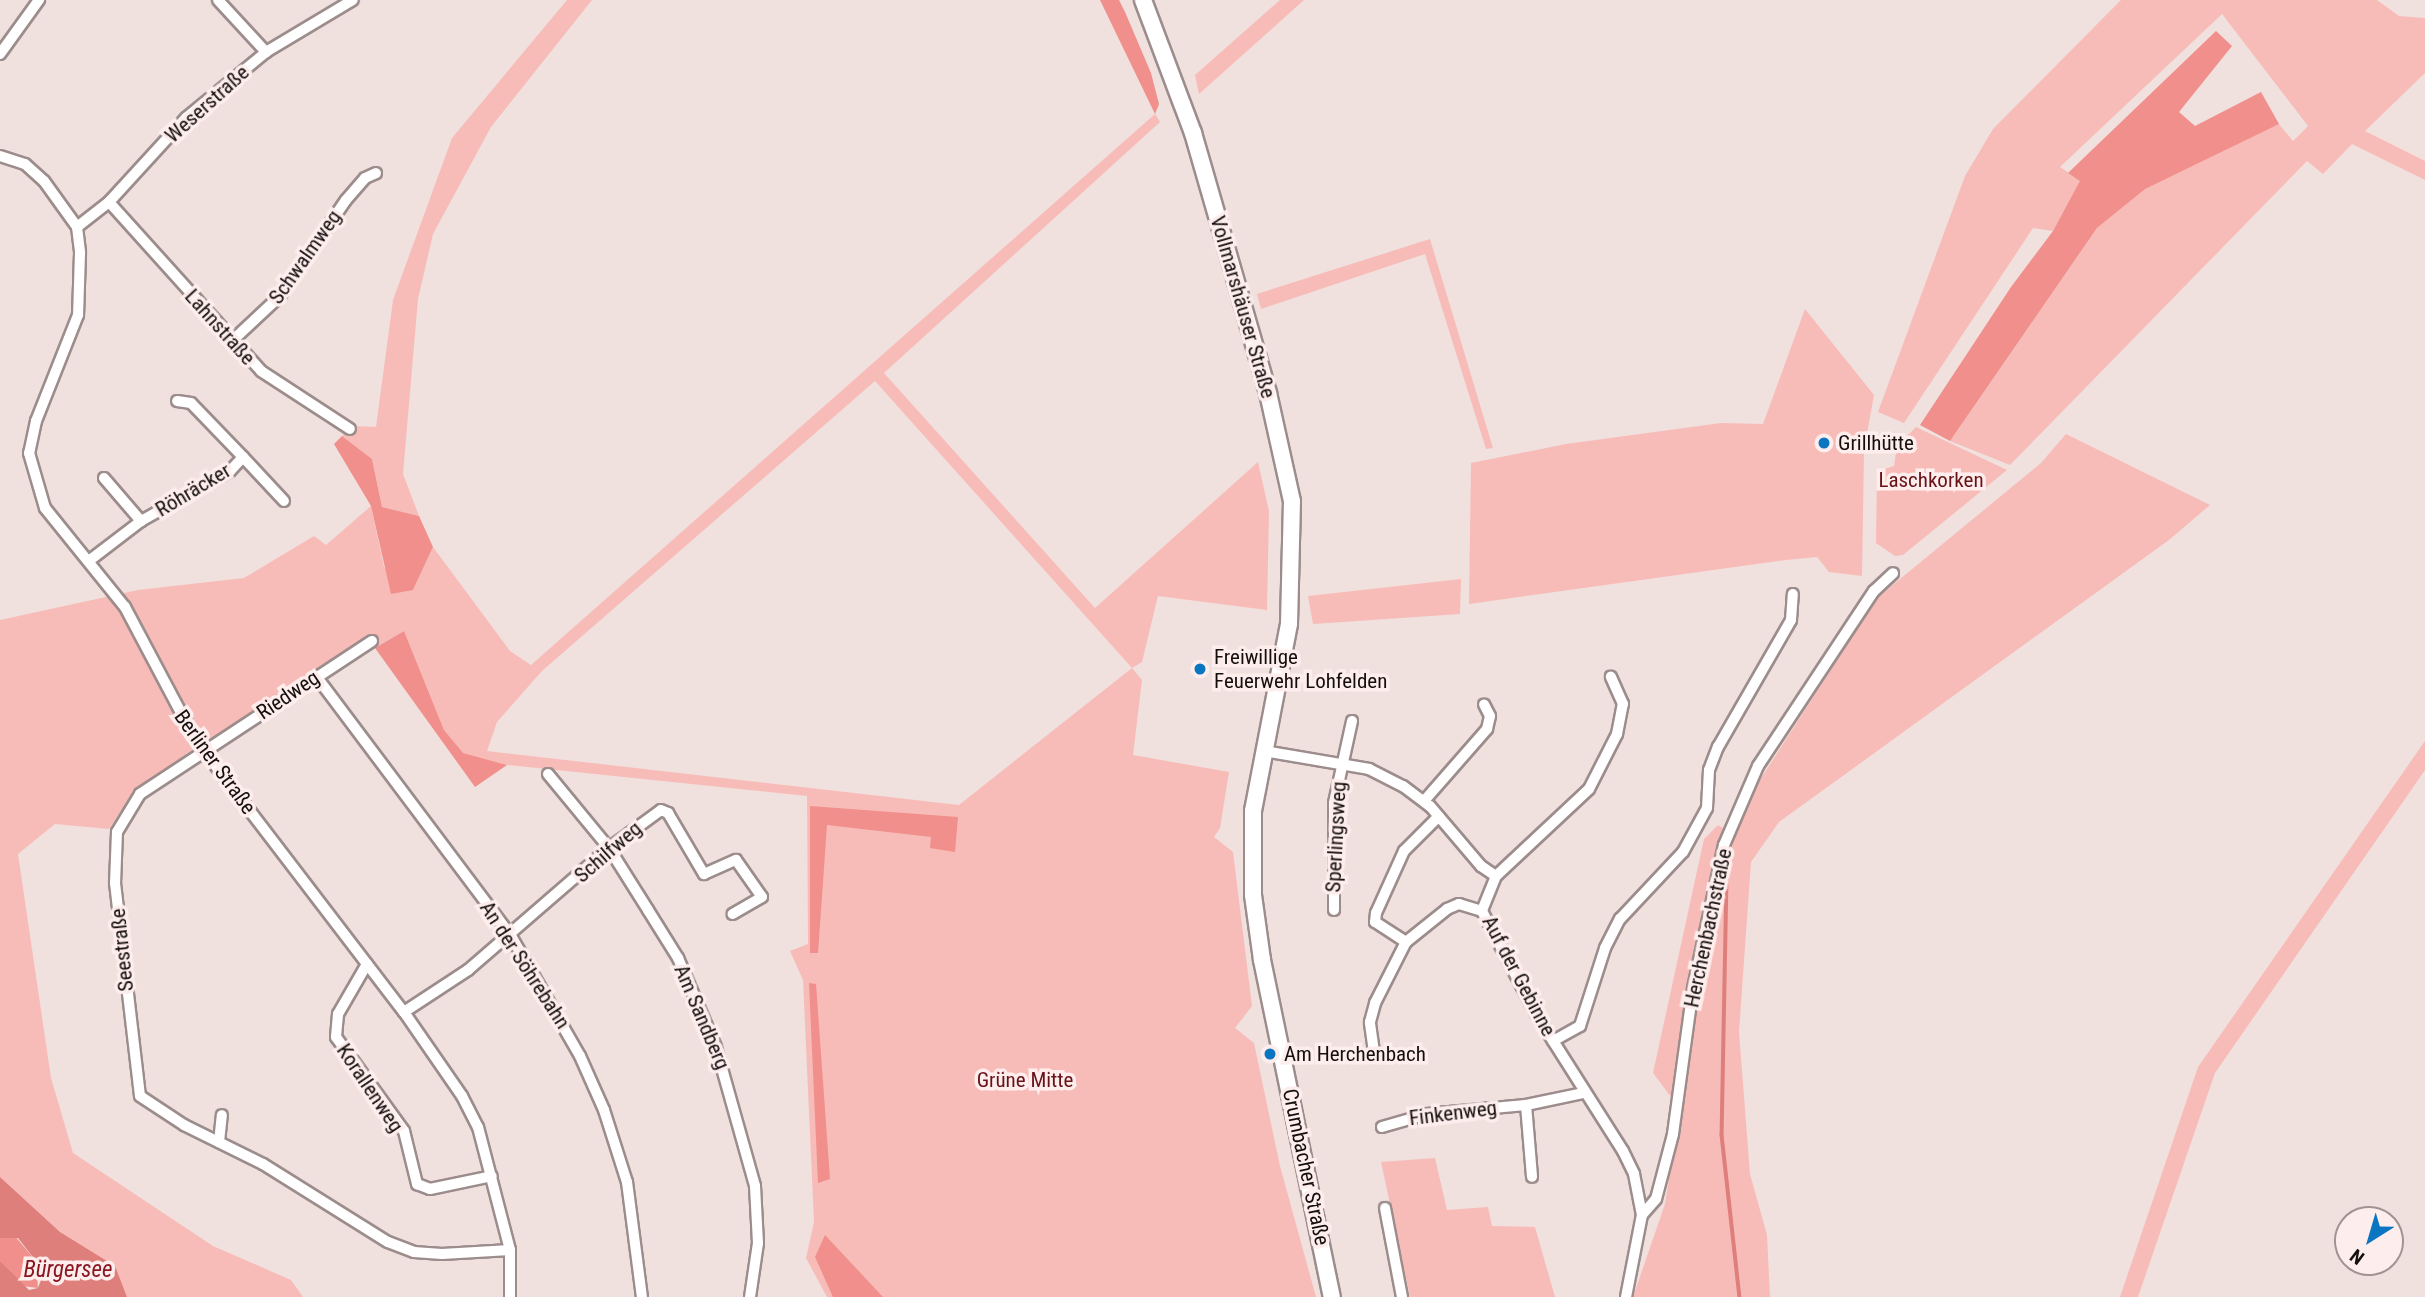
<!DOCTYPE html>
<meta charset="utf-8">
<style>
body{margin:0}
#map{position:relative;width:2425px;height:1297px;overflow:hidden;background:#f0e0de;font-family:"Roboto Condensed",sans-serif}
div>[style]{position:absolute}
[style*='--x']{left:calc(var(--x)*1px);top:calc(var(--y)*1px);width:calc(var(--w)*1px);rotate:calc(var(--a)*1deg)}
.green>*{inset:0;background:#f8bcb8}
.forest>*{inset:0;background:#f08f8b}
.water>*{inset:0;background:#de7f7c}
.stream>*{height:3.5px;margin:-1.75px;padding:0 1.75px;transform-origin:1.75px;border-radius:1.75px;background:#de7f7c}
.roads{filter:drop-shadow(2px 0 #9c8d8c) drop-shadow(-2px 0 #9c8d8c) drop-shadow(0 2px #9c8d8c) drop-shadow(0 -2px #9c8d8c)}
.street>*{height:10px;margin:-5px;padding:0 5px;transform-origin:5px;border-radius:5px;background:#fff}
.secondary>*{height:16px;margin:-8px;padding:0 8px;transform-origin:8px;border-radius:8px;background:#fff}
.dots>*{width:19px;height:19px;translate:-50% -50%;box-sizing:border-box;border:4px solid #fdedec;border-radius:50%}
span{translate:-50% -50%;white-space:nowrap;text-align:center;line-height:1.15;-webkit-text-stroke:7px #fdedec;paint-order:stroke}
.street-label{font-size:21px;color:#140f0e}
.poi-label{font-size:21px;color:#140f0e}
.left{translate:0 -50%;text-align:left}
.park-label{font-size:21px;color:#681218}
.water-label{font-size:23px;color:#891721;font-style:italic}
.north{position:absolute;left:2334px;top:1206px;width:70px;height:70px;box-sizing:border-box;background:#fdedec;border:2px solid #a09493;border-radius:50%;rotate:217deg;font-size:19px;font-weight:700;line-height:28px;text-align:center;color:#140f0e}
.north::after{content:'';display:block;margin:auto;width:24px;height:32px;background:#0a76c1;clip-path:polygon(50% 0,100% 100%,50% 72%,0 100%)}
</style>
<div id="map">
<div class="green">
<div style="clip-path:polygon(567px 0,592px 0,491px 127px,433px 234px,418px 299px,403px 474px,419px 516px,382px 507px,372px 459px,342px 436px,352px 426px,376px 427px,393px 300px,452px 138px)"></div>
<div style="clip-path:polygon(1280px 0,1304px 0,1199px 94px,1195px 75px)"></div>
<div style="clip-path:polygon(2121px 0,2377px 0,2399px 16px,2425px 18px,2425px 73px,2365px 131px,2425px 161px,2425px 180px,2352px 144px,2323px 174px,2307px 161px,2010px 465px,1950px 441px,2097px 228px,2144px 189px,2201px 158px,2279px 124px,2293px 141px,2308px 126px,2222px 14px,2060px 167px,2081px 181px,2053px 231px,2033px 228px,1904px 423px,1878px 412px,1965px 176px,1993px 129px)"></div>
<div style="clip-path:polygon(evenodd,1155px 114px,1160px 122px,884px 373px,1095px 608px,1258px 462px,1269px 511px,1267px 610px,1158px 596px,1142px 662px,1132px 668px,1142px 680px,1133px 755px,1229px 772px,1220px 828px,1214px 837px,1233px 852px,1252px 1006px,1235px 1028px,1254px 1043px,1280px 1166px,1316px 1297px,827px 1297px,806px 1258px,814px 1222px,803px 980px,790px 951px,808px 944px,807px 796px,507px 765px,462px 753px,444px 730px,404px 631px,375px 648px,367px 638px,186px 754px,129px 798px,109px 829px,55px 824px,18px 854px,51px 1078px,73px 1153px,213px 1246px,291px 1280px,303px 1297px,127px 1297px,114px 1266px,60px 1232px,0 1177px,0 620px,138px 590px,244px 578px,314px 536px,326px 545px,371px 506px,384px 567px,413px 590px,433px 547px,510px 651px,531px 665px,1155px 114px,875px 381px,1132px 668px,959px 805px,487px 751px,497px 722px,542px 671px,875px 381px)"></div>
<div style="clip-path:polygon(1430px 239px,1493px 448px,1486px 449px,1425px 254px,1261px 309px,1257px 294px)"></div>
<div style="clip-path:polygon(1805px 309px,1874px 395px,1864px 450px,1862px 576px,1829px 572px,1817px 557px,1786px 560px,1469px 604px,1471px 463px,1566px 444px,1721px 423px,1763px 424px)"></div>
<div style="clip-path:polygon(1916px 427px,2007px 470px,1903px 555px,1895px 556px,1876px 543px,1877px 471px,1894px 466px,1897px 446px)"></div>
<div style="clip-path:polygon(2066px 434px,2210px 505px,2169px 540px,1779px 822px,1751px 862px,1739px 1032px,1750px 1174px,1767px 1235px,1770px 1297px,1633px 1297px,1665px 1204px,1680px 1109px,1653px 1073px,1704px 839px,1718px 825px,1735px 836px,1754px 789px,1877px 598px,2041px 463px)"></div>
<div style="clip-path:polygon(1461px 579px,1460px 614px,1313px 624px,1308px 596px)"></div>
<div style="clip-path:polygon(2425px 741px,2425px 770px,2215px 1073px,2138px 1297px,2120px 1297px,2198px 1067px)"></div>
<div style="clip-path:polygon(1435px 1158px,1447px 1210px,1488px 1207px,1492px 1226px,1535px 1227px,1555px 1297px,1410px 1297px,1381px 1162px)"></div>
</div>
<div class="forest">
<div style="clip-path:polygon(1100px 0,1119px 0,1125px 12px,1151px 73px,1159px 104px,1155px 114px)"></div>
<div style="clip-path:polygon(2216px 31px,2232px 46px,2179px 112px,2195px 126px,2261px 92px,2279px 124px,2145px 189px,2097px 228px,1950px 441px,1920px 425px,2011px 287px,2053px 231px,2080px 181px,2068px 173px)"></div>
<div style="clip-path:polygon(342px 436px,372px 459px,382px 507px,419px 516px,433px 547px,413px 590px,391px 594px,371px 506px,334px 444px)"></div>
<div style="clip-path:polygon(404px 631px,444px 730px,463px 753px,507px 765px,475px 787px,375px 648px)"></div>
<div style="clip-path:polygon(810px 806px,958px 817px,955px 852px,930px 848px,931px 837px,827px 825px,818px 953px,810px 953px)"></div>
<div style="clip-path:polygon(809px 983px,816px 984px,830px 1179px,818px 1183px)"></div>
<div style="clip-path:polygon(14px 1235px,36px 1261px,38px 1288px,22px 1286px,0 1261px,0 1238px)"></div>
<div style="clip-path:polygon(825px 1235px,883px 1297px,833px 1297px,815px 1257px)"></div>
</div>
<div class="water">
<div style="clip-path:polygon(0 1177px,60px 1232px,115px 1266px,127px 1297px,0 1297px,0 1261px,29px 1290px,38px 1288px,41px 1280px,36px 1261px,18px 1238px,0 1238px)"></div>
</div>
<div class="stream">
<div style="--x:1727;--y:878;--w:257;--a:91.1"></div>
<div style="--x:1722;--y:1135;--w:163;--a:83.7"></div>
</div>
<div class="roads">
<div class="street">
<div style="--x:218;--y:0;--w:71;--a:47.3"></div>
<div style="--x:0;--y:54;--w:67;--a:-54.2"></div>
<div style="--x:0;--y:156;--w:26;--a:18"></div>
<div style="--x:25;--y:164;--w:25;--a:42"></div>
<div style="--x:44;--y:181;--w:57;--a:54.3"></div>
<div style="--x:77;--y:227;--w:26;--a:83"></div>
<div style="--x:80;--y:253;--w:62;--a:91.8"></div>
<div style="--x:78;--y:315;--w:114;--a:111.6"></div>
<div style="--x:36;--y:421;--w:33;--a:102"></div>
<div style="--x:29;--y:453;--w:57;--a:73.8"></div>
<div style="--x:45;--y:508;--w:127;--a:51.1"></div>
<div style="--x:125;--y:607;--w:149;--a:62.1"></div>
<div style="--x:195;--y:739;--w:344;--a:52.6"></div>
<div style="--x:404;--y:1012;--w:102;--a:55.4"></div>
<div style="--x:462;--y:1096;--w:35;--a:63"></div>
<div style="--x:478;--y:1127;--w:127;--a:75.4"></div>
<div style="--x:510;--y:1250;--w:47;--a:90"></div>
<div style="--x:109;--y:202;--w:227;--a:48"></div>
<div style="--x:261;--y:371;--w:106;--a:33.1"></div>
<div style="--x:77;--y:227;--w:41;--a:-38"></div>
<div style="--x:109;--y:202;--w:115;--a:-47.5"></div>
<div style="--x:187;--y:117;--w:102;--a:-39.4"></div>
<div style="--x:266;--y:52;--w:101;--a:-30.9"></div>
<div style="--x:233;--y:340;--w:64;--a:-43.1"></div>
<div style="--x:280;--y:296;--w:116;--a:-55.5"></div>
<div style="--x:346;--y:200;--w:29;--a:-49"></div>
<div style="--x:365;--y:178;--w:12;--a:-24"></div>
<div style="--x:243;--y:457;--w:60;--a:47"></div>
<div style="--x:104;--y:478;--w:57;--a:49.3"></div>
<div style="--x:90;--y:560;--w:64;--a:-37.4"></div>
<div style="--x:141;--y:521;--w:102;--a:-29.3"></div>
<div style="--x:230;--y:471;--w:19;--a:-47"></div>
<div style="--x:243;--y:457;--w:75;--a:-133.9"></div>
<div style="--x:191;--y:403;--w:14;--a:-172"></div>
<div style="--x:372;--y:641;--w:278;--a:146.6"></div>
<div style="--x:140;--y:794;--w:44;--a:121.2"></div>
<div style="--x:117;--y:832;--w:51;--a:92.2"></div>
<div style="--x:115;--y:883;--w:214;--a:83.3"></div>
<div style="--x:140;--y:1096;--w:53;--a:33.4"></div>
<div style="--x:184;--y:1125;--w:88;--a:26.3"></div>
<div style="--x:263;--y:1164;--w:147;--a:32"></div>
<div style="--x:388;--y:1242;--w:28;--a:21"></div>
<div style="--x:414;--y:1252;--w:28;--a:4"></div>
<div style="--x:442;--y:1254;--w:68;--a:-3.4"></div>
<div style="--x:316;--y:676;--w:325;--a:53.1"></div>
<div style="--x:511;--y:936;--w:138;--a:60.1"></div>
<div style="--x:580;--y:1056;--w:59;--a:66"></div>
<div style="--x:604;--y:1110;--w:76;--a:72.3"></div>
<div style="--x:627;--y:1182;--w:116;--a:82.6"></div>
<div style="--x:1264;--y:751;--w:107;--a:9.7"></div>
<div style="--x:1369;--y:769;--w:38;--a:27"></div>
<div style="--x:1403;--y:786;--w:34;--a:37"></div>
<div style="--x:1430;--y:806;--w:79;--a:49.6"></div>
<div style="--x:1481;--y:866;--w:18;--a:34"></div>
<div style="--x:548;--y:774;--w:96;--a:50.5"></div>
<div style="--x:609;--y:848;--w:73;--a:57.8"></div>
<div style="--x:648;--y:910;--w:57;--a:58"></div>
<div style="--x:678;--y:958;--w:97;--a:66.9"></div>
<div style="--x:716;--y:1047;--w:144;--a:74.3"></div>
<div style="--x:755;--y:1186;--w:57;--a:87"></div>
<div style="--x:758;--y:1243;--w:55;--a:98.4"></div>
<div style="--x:1424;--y:801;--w:96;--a:-48.8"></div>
<div style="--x:1487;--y:729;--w:13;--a:-77"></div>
<div style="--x:1490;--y:716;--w:13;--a:-117"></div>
<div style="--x:1496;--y:876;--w:38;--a:112"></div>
<div style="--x:1482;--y:911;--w:116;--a:62.3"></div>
<div style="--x:1536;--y:1014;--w:162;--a:57.6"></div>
<div style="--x:1623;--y:1151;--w:25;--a:64"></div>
<div style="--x:1634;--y:1174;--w:42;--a:79"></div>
<div style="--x:1496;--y:876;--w:127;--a:-43.1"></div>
<div style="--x:1589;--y:789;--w:62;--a:-63"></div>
<div style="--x:1617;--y:734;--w:31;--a:-79"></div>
<div style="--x:1623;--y:704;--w:30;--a:-114"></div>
<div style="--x:1334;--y:910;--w:107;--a:-90"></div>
<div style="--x:1334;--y:803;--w:84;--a:-77.6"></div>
<div style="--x:1406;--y:942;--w:37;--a:-147"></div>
<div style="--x:1375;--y:922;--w:9;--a:-84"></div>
<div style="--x:1376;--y:913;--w:68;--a:-65.7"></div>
<div style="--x:1404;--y:851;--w:49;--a:-45"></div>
<div style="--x:367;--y:964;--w:58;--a:120.1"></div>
<div style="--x:338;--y:1014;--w:23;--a:95"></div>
<div style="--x:336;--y:1037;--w:116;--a:54.1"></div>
<div style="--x:404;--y:1131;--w:55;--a:76.2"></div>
<div style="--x:417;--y:1184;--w:14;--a:21"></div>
<div style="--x:430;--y:1189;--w:63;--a:-11.8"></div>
<div style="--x:404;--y:1012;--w:77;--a:-33.3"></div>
<div style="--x:468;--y:970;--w:186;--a:-40.9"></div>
<div style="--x:609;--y:848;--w:64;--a:-36.2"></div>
<div style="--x:661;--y:810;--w:8;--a:23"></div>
<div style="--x:668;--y:813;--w:71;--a:59.5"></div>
<div style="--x:704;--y:874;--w:35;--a:-24"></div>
<div style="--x:736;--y:860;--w:45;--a:54.9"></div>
<div style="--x:762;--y:897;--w:34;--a:150"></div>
<div style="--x:1553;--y:1041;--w:31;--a:-29"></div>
<div style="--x:1580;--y:1026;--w:82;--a:-72.2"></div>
<div style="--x:1605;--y:948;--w:33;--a:-63"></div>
<div style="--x:1620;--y:919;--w:92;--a:-46.8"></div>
<div style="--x:1683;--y:852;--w:50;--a:-61.4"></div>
<div style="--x:1707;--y:808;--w:38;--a:-87"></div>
<div style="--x:1709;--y:770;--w:25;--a:-69"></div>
<div style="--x:1718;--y:747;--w:146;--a:-60.1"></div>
<div style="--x:1791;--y:620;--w:26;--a:-86"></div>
<div style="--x:1374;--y:1052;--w:30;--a:-98"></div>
<div style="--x:1370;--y:1022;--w:20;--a:-75"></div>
<div style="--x:1375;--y:1003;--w:68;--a:-63.1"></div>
<div style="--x:1406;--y:942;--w:53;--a:-38.8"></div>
<div style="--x:1447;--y:909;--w:13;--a:-23"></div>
<div style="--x:1459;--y:904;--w:24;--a:17"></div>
<div style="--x:1526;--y:1105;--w:72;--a:85.2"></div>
<div style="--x:1382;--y:1127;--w:47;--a:-16.1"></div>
<div style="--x:1427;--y:1114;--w:99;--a:-5.2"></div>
<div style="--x:1526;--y:1105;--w:58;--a:-11.9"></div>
<div style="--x:219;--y:1142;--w:27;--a:-84"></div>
<div style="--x:1385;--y:1208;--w:91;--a:79.2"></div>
<div style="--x:1626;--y:1297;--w:84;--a:-79"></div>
<div style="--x:1642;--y:1215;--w:21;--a:-49"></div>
<div style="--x:1656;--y:1199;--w:67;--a:-75.3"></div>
<div style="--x:1673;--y:1134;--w:147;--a:-82.2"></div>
<div style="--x:1693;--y:988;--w:146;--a:-77.8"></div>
<div style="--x:1724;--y:845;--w:86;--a:-66.7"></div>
<div style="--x:1758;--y:766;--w:210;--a:-56.5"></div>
<div style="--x:1874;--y:591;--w:26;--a:-43"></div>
</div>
<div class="secondary">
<div style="--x:1143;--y:0;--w:142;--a:69.4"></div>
<div style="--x:1193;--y:133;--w:271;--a:73.9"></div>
<div style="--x:1268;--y:393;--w:111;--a:77.5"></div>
<div style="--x:1292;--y:501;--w:123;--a:91.4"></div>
<div style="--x:1289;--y:624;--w:190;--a:100.9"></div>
<div style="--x:1253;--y:811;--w:84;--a:90"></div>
<div style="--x:1253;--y:895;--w:66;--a:82.1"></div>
<div style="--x:1262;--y:960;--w:344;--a:78.3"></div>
</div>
</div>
<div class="dots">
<div style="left:1824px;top:443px;background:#0a76c1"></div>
<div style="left:1200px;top:669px;background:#0a76c1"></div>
<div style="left:1270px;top:1054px;background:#0a76c1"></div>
</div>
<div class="street-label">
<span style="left:207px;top:104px;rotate:-42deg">Weserstraße</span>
<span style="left:305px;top:257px;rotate:-55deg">Schwalmweg</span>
<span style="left:1243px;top:307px;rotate:74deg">Vollmarshäuser Straße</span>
<span style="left:220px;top:327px;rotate:48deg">Lahnstraße</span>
<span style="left:193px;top:490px;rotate:-31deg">Röhräcker</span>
<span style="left:288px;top:695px;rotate:-34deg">Riedweg</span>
<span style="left:215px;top:762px;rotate:54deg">Berliner Straße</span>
<span style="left:1336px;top:837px;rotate:-87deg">Sperlingsweg</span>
<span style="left:608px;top:852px;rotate:-41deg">Schilfweg</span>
<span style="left:1708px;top:928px;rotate:-78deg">Herchenbachstraße</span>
<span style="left:122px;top:950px;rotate:-96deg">Seestraße</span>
<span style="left:525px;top:965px;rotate:57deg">An der Söhrebahn</span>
<span style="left:1519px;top:976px;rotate:62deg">Auf der Gebinne</span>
<span style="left:702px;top:1017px;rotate:67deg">Am Sandberg</span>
<span style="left:370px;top:1088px;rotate:56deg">Korallenweg</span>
<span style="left:1453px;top:1113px;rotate:-7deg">Finkenweg</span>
<span style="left:1306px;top:1167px;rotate:78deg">Crumbacher Straße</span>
</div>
<div class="poi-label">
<span class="left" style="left:1838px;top:443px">Grillhütte</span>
<span class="left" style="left:1214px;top:669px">Freiwillige<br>Feuerwehr Lohfelden</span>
<span class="left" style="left:1284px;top:1054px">Am Herchenbach</span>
</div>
<div class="park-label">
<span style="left:1931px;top:480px">Laschkorken</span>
<span style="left:1025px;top:1080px">Grüne Mitte</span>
</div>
<div class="water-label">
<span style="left:68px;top:1270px">Bürgersee</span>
</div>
<div class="north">N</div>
</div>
